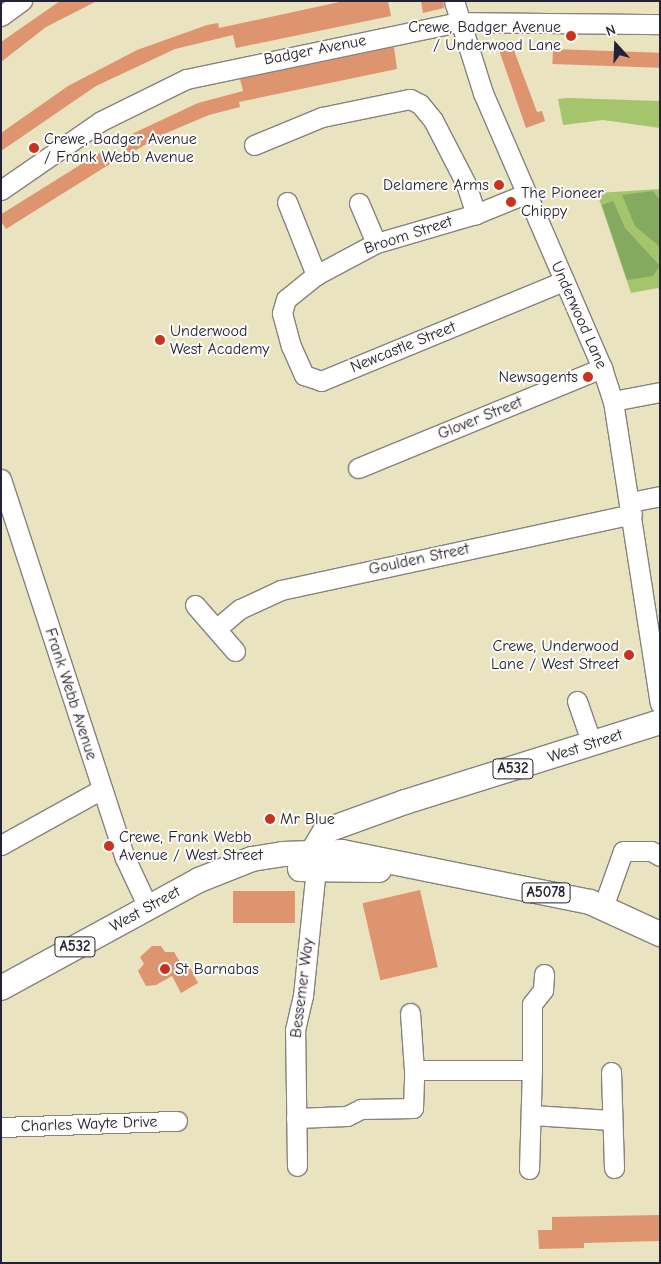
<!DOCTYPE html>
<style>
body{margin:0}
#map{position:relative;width:661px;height:1264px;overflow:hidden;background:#eae3c0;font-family:"Comic Neue",sans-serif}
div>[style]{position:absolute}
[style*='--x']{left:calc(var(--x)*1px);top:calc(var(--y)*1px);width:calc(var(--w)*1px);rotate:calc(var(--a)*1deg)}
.green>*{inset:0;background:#a5c56c}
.forest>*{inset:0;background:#84aa60}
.building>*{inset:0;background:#de946e;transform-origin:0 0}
.roads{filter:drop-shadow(1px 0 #86827e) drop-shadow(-1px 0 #86827e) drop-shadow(0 1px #86827e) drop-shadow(0 -1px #86827e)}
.minor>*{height:19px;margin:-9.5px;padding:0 9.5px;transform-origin:9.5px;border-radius:9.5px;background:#fff}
.major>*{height:24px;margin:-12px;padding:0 12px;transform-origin:12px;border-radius:12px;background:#fff}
.dots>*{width:14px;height:14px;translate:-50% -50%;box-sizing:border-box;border:2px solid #fdfcf7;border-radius:50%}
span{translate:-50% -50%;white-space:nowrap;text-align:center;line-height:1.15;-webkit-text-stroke:4px #fdfcf7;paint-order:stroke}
.shield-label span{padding:1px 4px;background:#fdfcf7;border:1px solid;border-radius:4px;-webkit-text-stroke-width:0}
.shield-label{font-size:15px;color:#22223b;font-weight:700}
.poi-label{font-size:16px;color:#22223b}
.right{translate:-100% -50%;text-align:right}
.left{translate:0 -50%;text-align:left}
.street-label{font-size:16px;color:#22223b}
.frame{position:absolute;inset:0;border:2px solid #22223b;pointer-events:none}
.north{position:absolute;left:591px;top:20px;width:50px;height:50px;-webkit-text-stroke:4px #fdfcf7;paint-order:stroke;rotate:340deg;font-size:14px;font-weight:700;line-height:20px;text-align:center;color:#22223b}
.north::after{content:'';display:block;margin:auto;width:18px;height:22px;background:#22223b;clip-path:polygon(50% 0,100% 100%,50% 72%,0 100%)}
</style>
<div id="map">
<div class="green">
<div style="clip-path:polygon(568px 98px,660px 101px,660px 128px,603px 120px,563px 125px,558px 99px)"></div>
<div style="clip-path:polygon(660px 189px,660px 292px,658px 288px,631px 293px,597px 193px)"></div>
</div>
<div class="forest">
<div style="clip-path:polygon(653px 191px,660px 200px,660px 247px,635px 226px,622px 195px)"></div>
<div style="clip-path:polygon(613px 201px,625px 228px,660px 266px,653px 276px,627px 280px,602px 205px)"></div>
</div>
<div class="building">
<div style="clip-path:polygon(60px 1px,95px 2px,46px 27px,1px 62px,1px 42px)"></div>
<div style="clip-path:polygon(344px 1px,388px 1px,391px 16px,236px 48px,233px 35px,175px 49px,96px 86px,1px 151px,1px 133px,68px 86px,137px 50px,207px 25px,218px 23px,219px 28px)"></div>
<div style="clip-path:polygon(421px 1px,443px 1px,444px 8px,423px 13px)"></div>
<div style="clip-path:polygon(512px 45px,537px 112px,542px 111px,545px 121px,526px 128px,499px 50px)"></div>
<div style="clip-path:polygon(394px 47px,397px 69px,239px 102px,240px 107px,209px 115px,164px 134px,129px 154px,121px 139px,198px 103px,243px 91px,240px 79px)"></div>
<div style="left:553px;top:49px;width:107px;height:15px;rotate:2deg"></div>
<div style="left:104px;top:150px;width:15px;height:125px;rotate:58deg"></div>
<div style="left:420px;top:890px;width:79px;height:59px;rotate:77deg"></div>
<div style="left:295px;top:891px;width:32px;height:62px;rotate:90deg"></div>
<div style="clip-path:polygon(152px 946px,161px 946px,165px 952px,174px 952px,183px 967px,188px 964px,198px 983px,181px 993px,172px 976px,156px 985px,146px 986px,138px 971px,144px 964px,140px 957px)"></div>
<div style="clip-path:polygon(660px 1215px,660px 1241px,584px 1243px,584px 1248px,539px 1249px,538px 1230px,552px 1230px,552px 1217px)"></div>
</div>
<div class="roads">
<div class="minor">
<div style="--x:454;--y:1;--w:96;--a:72.5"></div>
<div style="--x:483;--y:93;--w:300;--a:66.6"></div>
<div style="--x:602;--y:368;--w:35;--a:72"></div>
<div style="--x:613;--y:401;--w:306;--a:81.2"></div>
<div style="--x:1;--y:16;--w:26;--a:-36"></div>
<div style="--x:254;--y:145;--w:74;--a:-22.4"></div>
<div style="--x:322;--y:117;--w:90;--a:-11.6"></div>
<div style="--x:410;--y:99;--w:11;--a:27"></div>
<div style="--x:420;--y:104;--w:21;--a:51"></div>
<div style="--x:433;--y:120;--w:72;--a:62.7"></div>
<div style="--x:466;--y:184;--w:32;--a:72"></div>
<div style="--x:1;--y:190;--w:121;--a:-34.6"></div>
<div style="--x:101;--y:121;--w:95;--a:-26.3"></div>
<div style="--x:186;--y:79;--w:279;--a:-11.8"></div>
<div style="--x:459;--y:22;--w:201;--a:0.6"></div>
<div style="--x:525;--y:194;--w:53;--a:157.8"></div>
<div style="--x:476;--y:214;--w:104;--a:163.8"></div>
<div style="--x:376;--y:243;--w:68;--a:151.9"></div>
<div style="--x:316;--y:275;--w:38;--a:141"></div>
<div style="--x:286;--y:299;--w:15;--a:106"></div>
<div style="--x:282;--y:313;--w:34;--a:75"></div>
<div style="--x:291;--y:346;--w:32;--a:66"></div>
<div style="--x:304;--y:375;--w:18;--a:19"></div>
<div style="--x:321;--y:381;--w:263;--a:-22.4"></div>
<div style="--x:287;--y:202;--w:79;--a:68.3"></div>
<div style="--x:359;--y:203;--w:43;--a:67"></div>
<div style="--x:613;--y:401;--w:48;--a:-10.8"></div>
<div style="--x:358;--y:468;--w:264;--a:-22.3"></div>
<div style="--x:1;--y:479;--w:399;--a:71.9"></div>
<div style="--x:125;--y:858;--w:54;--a:64.9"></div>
<div style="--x:630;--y:502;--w:31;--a:-11"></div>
<div style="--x:195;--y:605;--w:61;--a:49"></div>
<div style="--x:216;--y:629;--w:31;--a:-40"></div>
<div style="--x:240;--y:609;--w:45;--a:-24.9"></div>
<div style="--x:281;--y:590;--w:359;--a:-12.2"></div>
<div style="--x:577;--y:701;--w:46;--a:70.8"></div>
<div style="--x:1;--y:845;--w:115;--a:-29"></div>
<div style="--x:603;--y:907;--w:59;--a:-70.3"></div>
<div style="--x:623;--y:851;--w:28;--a:0"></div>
<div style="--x:651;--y:851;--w:10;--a:29"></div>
<div style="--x:410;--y:1013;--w:57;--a:86"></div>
<div style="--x:611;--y:1072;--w:96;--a:88.2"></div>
<div style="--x:532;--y:1115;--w:79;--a:3.6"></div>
<div style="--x:296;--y:1118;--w:51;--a:-2.2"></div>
<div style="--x:347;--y:1116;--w:16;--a:-27"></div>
<div style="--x:361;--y:1109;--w:52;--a:-1.1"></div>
<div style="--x:413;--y:1108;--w:38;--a:-88"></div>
<div style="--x:414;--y:1070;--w:118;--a:0"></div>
<div style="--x:532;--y:1070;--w:66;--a:-90"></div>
<div style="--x:532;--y:1004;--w:18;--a:-52"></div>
<div style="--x:543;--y:990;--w:16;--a:-86"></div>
<div style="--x:1;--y:1127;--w:176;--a:-2"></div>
<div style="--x:297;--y:1166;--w:136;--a:-90.8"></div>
<div style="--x:295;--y:1030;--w:35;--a:-77"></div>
<div style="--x:303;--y:996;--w:128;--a:-84.2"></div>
<div style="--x:529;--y:1169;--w:99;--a:-88.3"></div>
</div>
<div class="major">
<div style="--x:300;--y:869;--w:79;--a:0.7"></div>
<div style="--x:316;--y:869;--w:16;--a:-104"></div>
<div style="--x:312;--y:853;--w:26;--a:-59"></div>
<div style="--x:325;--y:831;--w:85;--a:-19.9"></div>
<div style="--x:405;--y:802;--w:267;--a:-17.4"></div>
<div style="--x:1;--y:988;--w:226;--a:-28.6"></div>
<div style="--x:199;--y:880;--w:57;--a:-21.6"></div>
<div style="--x:252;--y:859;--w:31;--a:-9"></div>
<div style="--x:283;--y:854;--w:59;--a:-1.9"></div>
<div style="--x:342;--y:852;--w:253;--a:11.4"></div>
<div style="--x:590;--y:902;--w:77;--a:24.6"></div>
</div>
</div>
<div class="dots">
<div style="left:571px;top:36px;background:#c8321e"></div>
<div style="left:34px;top:148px;background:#c8321e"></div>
<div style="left:499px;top:185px;background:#c8321e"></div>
<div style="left:511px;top:202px;background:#c8321e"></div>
<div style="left:160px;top:340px;background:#c8321e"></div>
<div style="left:588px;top:377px;background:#c8321e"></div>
<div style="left:629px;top:655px;background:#c8321e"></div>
<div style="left:270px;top:819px;background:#c8321e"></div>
<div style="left:109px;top:846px;background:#c8321e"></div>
<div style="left:165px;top:969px;background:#c8321e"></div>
</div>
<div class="shield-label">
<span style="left:513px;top:769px">A532</span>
<span style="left:546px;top:893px">A5078</span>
<span style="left:75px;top:947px">A532</span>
</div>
<div class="poi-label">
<span class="right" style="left:561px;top:36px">Crewe, Badger Avenue<br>/ Underwood Lane</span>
<span class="left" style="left:44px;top:148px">Crewe, Badger Avenue<br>/ Frank Webb Avenue</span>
<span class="right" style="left:489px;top:185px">Delamere Arms</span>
<span class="left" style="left:521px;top:202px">The Pioneer<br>Chippy</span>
<span class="left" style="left:170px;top:340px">Underwood<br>West Academy</span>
<span class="right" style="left:578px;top:377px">Newsagents</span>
<span class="right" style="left:619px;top:655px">Crewe, Underwood<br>Lane / West Street</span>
<span class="left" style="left:280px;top:819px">Mr Blue</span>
<span class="left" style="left:119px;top:846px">Crewe, Frank Webb<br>Avenue / West Street</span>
<span class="left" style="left:175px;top:969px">St Barnabas</span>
</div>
<div class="street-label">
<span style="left:315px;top:50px;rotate:-11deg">Badger Avenue</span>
<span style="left:408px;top:235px;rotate:-18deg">Broom Street</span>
<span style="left:579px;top:315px;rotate:66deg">Underwood Lane</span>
<span style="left:403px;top:347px;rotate:-22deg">Newcastle Street</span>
<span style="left:480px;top:418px;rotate:-22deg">Glover Street</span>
<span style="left:419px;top:559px;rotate:-12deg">Goulden Street</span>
<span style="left:71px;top:694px;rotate:72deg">Frank Webb Avenue</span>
<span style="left:585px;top:746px;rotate:-18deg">West Street</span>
<span style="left:145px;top:909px;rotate:-29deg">West Street</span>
<span style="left:302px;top:988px;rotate:-83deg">Bessemer Way</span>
<span style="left:89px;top:1124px;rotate:-2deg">Charles Wayte Drive</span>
</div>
<div class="frame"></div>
<div class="north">N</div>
</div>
